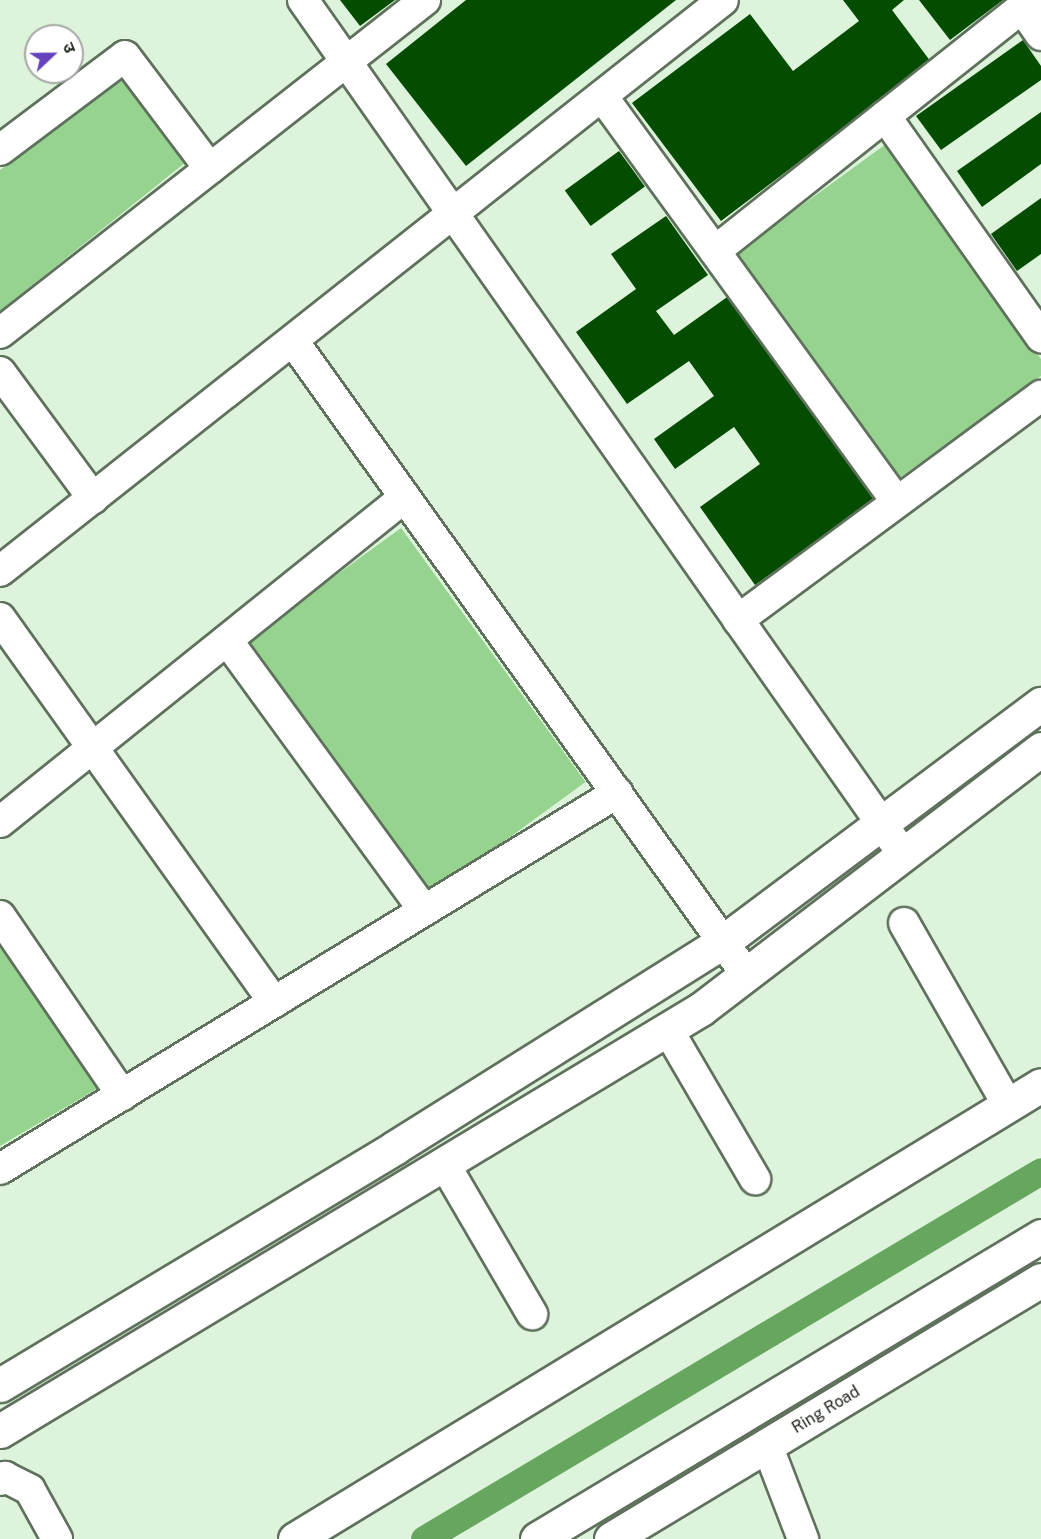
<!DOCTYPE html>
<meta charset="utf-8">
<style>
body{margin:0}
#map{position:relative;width:1041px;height:1539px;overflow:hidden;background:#def3db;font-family:"Public Sans","Noto Sans Devanagari",sans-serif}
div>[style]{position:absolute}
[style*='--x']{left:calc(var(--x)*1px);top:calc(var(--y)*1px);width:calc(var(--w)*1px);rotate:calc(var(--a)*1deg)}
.green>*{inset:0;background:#96d38f;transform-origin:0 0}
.canal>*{height:27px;margin:-13.5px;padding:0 13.5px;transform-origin:13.5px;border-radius:13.5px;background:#66a65f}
.building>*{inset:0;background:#034c00;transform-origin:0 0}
.roads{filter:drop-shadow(2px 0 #5f715d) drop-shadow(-2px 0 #5f715d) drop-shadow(0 2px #5f715d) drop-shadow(0 -2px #5f715d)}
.street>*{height:30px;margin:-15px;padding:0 15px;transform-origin:15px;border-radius:15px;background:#fff}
.secondary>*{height:33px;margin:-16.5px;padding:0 16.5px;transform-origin:16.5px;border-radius:16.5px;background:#fff}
span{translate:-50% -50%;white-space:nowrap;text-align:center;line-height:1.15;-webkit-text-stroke:6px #fff;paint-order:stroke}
.street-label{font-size:16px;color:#1d251c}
.north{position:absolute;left:24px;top:24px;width:60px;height:60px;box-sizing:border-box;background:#fff;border:2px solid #a5a8a4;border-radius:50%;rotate:68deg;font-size:16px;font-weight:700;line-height:24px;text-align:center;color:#1d251c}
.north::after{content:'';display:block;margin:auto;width:21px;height:27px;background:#6643bc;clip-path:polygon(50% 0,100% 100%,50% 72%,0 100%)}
</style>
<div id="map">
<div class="green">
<div style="clip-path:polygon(123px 79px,186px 162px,0 311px,0 170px)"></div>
<div style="clip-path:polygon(886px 144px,1041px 359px,1041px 376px,898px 479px,735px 254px)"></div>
<div style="left:401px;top:528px;width:314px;height:192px;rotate:54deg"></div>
<div style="clip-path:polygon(0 944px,100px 1087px,0 1146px)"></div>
</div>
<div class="canal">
<div style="--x:424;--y:1539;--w:718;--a:-30.81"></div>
</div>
<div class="building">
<div style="clip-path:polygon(340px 0,395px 0,360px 26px)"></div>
<div style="clip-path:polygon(466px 0,676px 0,466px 166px,386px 64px)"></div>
<div style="clip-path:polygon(843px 0,904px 0,892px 10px,931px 62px,721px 221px,632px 103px,750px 14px,793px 71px,859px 21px)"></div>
<div style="clip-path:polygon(919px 0,1003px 0,950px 40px)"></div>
<div style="clip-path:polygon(1023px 40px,1041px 66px,1041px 80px,941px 150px,916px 116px)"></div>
<div style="clip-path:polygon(1041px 112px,1041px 164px,982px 207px,957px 171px)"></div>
<div style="left:619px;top:151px;width:44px;height:67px;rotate:54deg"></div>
<div style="clip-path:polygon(1041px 198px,1041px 254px,1017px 271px,991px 234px)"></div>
<div style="clip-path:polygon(666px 216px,708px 275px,656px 311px,674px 335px,730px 295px,875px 501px,755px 585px,700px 507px,760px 464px,734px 427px,675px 469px,654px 439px,714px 396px,689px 361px,627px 404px,576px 332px,636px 289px,611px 254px)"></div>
</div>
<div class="roads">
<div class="street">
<div style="--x:303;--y:0;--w:1044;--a:54.91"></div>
<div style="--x:1022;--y:8;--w:33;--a:55"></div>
<div style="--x:602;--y:96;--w:500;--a:54"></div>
<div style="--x:885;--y:116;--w:271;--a:54.8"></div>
<div style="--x:0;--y:150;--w:156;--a:-36.9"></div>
<div style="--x:125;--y:56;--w:141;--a:53"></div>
<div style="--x:715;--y:251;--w:404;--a:-38.4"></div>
<div style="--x:0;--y:333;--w:540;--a:-38.08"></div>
<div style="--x:293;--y:341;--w:778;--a:54.41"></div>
<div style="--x:0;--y:372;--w:157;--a:53.6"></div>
<div style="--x:0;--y:571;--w:921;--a:-38.3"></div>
<div style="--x:0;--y:618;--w:472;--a:54.5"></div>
<div style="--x:738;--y:620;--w:377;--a:-36.5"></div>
<div style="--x:227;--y:640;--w:334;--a:53.9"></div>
<div style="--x:0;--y:822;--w:519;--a:-38.75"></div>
<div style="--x:0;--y:916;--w:217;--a:55.7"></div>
<div style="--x:904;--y:923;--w:210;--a:60.3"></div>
<div style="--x:668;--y:1030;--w:173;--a:59.7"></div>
<div style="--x:445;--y:1165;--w:173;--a:59.7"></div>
<div style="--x:0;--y:1169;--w:723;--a:-31.36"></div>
<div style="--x:767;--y:1445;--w:101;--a:69"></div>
<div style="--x:0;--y:1480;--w:6;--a:-31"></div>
<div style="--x:5;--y:1477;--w:28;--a:27"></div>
<div style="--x:30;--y:1490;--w:56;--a:61.1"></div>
</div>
<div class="secondary">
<div style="--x:0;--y:1385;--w:460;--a:-31"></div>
<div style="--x:394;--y:1148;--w:390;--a:-32.1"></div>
<div style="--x:724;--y:941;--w:396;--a:-36.8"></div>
<div style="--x:0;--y:1431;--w:818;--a:-31.05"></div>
<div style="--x:701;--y:1009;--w:428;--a:-37.4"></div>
<div style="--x:295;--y:1539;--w:873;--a:-31.32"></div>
<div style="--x:537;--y:1539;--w:588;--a:-31.01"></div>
<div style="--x:611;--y:1539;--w:502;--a:-31.06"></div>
</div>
</div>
<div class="street-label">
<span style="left:826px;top:1410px;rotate:-31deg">Ring Road</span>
</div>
<div class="north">उ</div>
</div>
